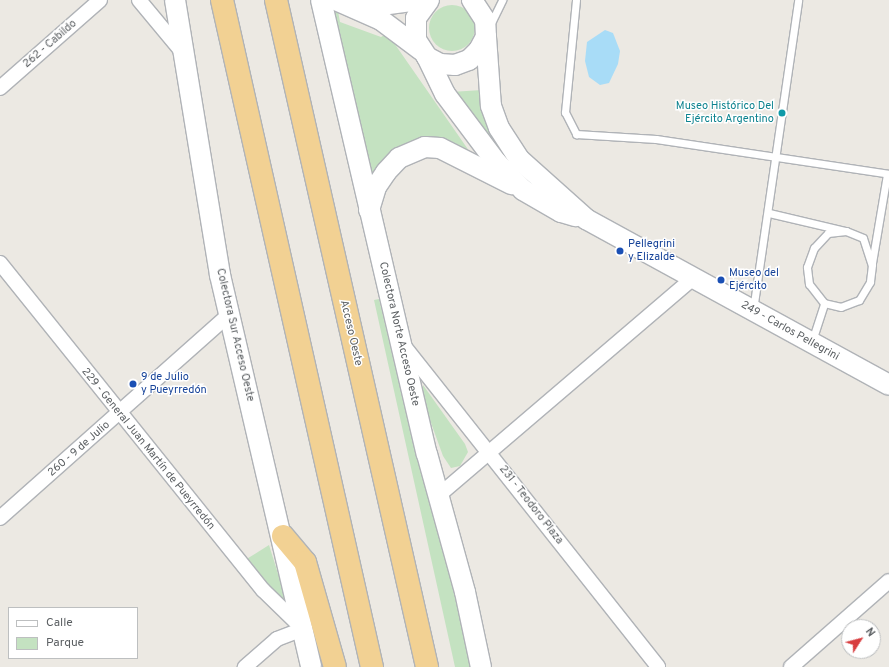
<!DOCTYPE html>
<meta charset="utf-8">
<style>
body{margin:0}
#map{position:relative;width:889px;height:667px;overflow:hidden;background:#ece9e3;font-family:Overpass,sans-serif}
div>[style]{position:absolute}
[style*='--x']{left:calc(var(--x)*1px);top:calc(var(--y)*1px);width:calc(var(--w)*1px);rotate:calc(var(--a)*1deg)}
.green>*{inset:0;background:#c4e2c1}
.round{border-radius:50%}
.water>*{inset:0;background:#a8dcf7}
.roads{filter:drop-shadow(1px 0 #b0b3b7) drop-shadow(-1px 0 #b0b3b7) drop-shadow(0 1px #b0b3b7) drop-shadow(0 -1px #b0b3b7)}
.lane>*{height:7px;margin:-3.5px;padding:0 3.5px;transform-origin:3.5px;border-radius:3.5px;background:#fff}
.street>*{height:14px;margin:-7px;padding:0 7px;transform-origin:7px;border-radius:7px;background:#fff}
.secondary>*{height:20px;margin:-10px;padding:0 10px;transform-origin:10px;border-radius:10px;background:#fff}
.highway>*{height:22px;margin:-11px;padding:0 11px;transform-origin:11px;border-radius:11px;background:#f2d193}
.dots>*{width:11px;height:11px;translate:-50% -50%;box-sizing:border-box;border:2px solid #fff;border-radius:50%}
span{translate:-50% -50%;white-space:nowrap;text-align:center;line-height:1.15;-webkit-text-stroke:3px #fff;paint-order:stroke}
.street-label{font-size:11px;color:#5b5f62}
.culture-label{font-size:11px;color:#0d838f}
.right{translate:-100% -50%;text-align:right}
.transit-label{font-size:11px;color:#164399}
.left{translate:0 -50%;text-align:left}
.legend{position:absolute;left:8px;top:607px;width:130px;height:52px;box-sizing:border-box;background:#fff;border:1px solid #bdbfc0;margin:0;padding:5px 7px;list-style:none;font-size:12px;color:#5b5f62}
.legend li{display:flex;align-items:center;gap:8px;height:20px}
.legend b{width:20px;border:1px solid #bdbfc0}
.north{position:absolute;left:841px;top:619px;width:40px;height:40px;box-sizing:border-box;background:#fff;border:1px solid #bdbfc0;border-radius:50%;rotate:54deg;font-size:11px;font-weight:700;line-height:16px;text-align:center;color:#5b5f62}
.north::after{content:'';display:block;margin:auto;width:14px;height:18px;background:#d83d3f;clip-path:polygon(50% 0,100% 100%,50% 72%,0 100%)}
</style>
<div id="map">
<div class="green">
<div style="clip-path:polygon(328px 0,336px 0,340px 22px,381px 37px,386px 34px,392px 40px,474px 158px,452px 144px,372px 177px)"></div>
<div class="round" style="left:429px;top:5px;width:46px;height:46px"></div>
<div style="clip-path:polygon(482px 90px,521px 172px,512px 168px,451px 92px)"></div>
<div style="clip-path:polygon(379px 299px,414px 447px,449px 554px,475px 667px,455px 667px,374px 300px)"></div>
<div style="clip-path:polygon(423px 385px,465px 444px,468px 452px,460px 466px,451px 468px,443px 456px,422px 398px)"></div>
<div style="clip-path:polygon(269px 545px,286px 599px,284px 605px,245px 560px)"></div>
</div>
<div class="water">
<div style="clip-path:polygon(605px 30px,613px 33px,620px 51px,618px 64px,609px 83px,600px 85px,589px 77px,585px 61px,587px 42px)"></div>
</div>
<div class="roads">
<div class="lane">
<div style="--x:576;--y:0;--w:113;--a:95.6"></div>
<div style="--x:565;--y:112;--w:25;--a:63"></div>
<div style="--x:576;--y:134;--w:80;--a:3.6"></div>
<div style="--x:656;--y:139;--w:236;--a:8.5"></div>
<div style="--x:490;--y:25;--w:28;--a:-64"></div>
<div style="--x:769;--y:213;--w:79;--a:13.2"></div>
<div style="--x:846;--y:231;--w:18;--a:22"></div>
<div style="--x:863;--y:238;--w:28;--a:72"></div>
<div style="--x:872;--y:265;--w:17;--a:97"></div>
<div style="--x:870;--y:282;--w:21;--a:121"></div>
<div style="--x:859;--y:300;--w:19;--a:159"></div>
<div style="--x:841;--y:307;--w:17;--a:-167"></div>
<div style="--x:824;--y:303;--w:24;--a:-128"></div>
<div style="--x:809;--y:284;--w:17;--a:-97"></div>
<div style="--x:807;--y:267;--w:20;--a:-70"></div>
<div style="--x:814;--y:248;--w:21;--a:-47"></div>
<div style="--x:828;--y:233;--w:18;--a:-6"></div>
<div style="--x:872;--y:263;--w:90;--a:-80.4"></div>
<div style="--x:753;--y:310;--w:313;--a:-81.7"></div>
<div style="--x:812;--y:341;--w:40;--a:-72"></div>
</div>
<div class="street">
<div style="--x:139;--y:0;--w:69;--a:50.3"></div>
<div style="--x:0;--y:88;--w:133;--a:-41.3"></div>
<div style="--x:0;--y:263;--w:420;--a:51.2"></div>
<div style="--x:263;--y:590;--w:56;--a:44.3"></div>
<div style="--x:303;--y:629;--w:28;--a:159"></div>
<div style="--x:277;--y:639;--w:43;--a:138.8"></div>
<div style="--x:404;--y:346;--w:409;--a:51.6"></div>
<div style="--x:438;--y:496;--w:335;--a:-40.5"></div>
<div style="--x:0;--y:518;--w:306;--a:-41.6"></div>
<div style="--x:791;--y:667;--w:130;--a:-41.3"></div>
</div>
<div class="secondary">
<div style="--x:175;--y:0;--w:279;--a:80.7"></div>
<div style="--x:220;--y:275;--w:402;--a:76.9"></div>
<div style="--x:321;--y:0;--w:466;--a:76.9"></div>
<div style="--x:427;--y:454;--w:143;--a:74.6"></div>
<div style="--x:465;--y:592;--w:77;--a:78"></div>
<div style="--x:336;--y:0;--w:49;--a:24"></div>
<div style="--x:381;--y:20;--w:50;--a:36.9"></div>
<div style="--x:429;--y:0;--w:22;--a:126"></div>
<div style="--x:416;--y:18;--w:22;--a:90"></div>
<div style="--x:416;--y:40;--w:20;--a:57"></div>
<div style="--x:427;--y:57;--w:15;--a:28"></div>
<div style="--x:440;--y:64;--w:15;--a:4"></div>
<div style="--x:455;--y:65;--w:15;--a:-20"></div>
<div style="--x:469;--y:60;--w:14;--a:-45"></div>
<div style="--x:479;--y:50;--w:15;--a:-62"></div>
<div style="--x:486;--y:37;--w:17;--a:-93"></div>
<div style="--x:485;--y:20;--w:24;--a:-123"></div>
<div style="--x:359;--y:8;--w:62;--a:-7.5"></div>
<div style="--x:486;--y:37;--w:69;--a:85.9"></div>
<div style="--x:491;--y:106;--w:23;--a:70"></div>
<div style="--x:499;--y:128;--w:37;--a:57"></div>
<div style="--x:519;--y:159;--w:90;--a:41.8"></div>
<div style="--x:586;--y:219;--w:345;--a:28.7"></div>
<div style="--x:427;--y:57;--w:41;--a:64.1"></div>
<div style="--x:445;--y:94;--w:85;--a:53.1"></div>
<div style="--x:496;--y:162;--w:39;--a:46"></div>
<div style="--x:523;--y:190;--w:44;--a:30.1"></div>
<div style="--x:561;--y:212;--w:15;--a:16"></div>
<div style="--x:369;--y:210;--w:24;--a:-73"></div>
<div style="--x:376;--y:187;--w:18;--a:-56"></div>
<div style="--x:386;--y:172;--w:19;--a:-47"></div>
<div style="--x:399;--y:158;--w:28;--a:-23"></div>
<div style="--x:425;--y:147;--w:15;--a:4"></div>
<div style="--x:440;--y:148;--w:80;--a:26.9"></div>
</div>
<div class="highway">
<div style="--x:222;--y:0;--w:684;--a:77.33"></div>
<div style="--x:276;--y:0;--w:684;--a:77.24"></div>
<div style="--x:283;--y:536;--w:34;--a:50"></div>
<div style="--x:305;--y:562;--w:109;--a:74.1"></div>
</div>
</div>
<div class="dots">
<div style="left:782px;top:113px;background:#0f9aa8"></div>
<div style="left:620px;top:251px;background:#1a4fb4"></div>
<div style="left:721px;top:280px;background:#1a4fb4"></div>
<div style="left:133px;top:384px;background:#1a4fb4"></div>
</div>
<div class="street-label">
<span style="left:50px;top:44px;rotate:-41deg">262 - Cabildo</span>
<span style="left:790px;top:331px;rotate:29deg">249 - Carlos Pellegrini</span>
<span style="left:351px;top:333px;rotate:77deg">Acceso Oeste</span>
<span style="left:399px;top:334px;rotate:77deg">Colectora Norte Acceso Oeste</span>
<span style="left:235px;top:335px;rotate:77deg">Colectora Sur Acceso Oeste</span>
<span style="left:79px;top:449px;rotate:-41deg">260 - 9 de Julio</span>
<span style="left:148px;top:449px;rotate:51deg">229 - General Juan Martín de Pueyrredón</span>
<span style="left:531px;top:505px;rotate:52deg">231 - Teodoro Plaza</span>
</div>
<div class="culture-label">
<span class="right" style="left:774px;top:113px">Museo Histórico Del<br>Ejército Argentino</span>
</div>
<div class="transit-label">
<span class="left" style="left:628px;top:251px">Pellegrini<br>y Elizalde</span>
<span class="left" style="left:729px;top:280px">Museo del<br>Ejército</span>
<span class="left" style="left:141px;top:384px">9 de Julio<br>y Pueyrredón</span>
</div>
<ul class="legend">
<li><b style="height:5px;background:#fff"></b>Calle</li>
<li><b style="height:11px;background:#c4e2c1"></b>Parque</li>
</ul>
<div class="north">N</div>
</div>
